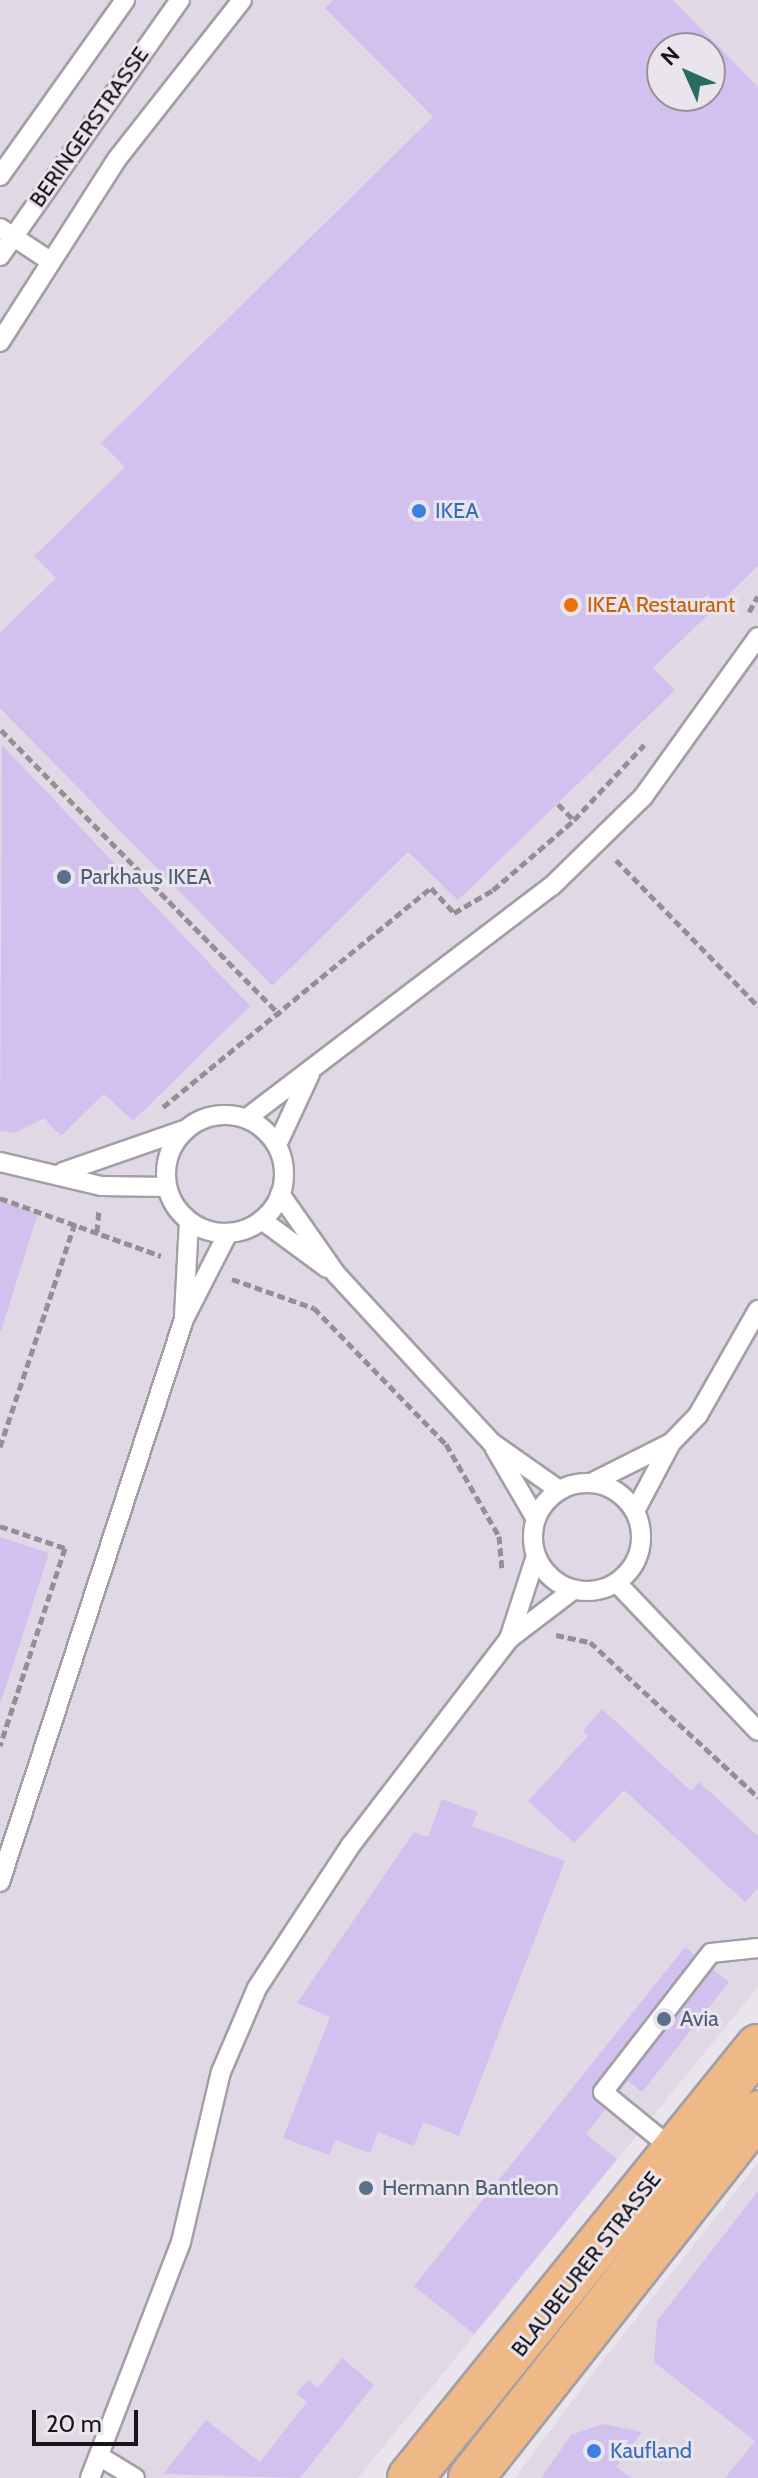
<!DOCTYPE html>
<style>
body{margin:0}
#map{position:relative;width:758px;height:2478px;overflow:hidden;background:#eae5ed;font-family:Cabin,sans-serif}
div>[style]{position:absolute}
[style*='--x']{left:calc(var(--x)*1px);top:calc(var(--y)*1px);width:calc(var(--w)*1px);rotate:calc(var(--a)*1deg)}
.built>*{inset:0;background:#e1d8e6}
.building>*{inset:0;background:#d2c1ee}
.path>*{height:5px;margin-top:-2.5px;transform-origin:0;background:repeating-linear-gradient(90deg,#938f95 0 8px,transparent 0 12px)}
.roads{filter:drop-shadow(2px 0 #a39fa6) drop-shadow(-2px 0 #a39fa6) drop-shadow(0 2px #a39fa6) drop-shadow(0 -2px #a39fa6)}
.service>*{height:18px;margin:-9px;padding:0 9px;transform-origin:9px;border-radius:9px;background:#fff}
.service>.ring{margin:-9px;padding:0;box-sizing:content-box;background:none;border:18px solid #fff;border-radius:50%}
.primary>*{height:44px;margin:-22px;padding:0 22px;transform-origin:22px;border-radius:22px;background:#eeb987}
.dots>*{width:22px;height:22px;translate:-50% -50%;box-sizing:border-box;border:4px solid #eae5ed;border-radius:50%}
span{translate:-50% -50%;white-space:nowrap;text-align:center;line-height:1.15;-webkit-text-stroke:6px #eae5ed;paint-order:stroke}
.street-label{font-size:22px;color:#151416}
.shop-label{font-size:22px;color:#366cbe}
.left{translate:0 -50%;text-align:left}
.food-label{font-size:22px;color:#c56008}
.service-label{font-size:22px;color:#4e5e75}
.north{position:absolute;left:646px;top:32px;width:80px;height:80px;box-sizing:border-box;background:#eae5ed;border:2px solid #959197;border-radius:50%;rotate:315deg;font-size:22px;font-weight:700;line-height:32px;text-align:center;color:#151416}
.north::after{content:'';display:block;margin:auto;width:28px;height:36px;background:#266c61;clip-path:polygon(50% 0,100% 100%,50% 72%,0 100%)}
.scale{position:absolute;left:32px;top:2410px;width:106px;height:36px;box-sizing:border-box;border:4px solid #151416;border-top:0;padding-left:10px;font-size:24px;line-height:28px;white-space:nowrap;color:#151416;-webkit-text-stroke:6px #eae5ed;paint-order:stroke}
</style>
<div id="map">
<div class="built">
<div style="clip-path:polygon(evenodd,0 0,758px 0,758px 1987px,358px 2478px,0 2478px,0 0,662px 48px,710px 48px,710px 96px,662px 96px,662px 48px)"></div>
<div style="clip-path:polygon(758px 2163px,758px 2478px,515px 2478px,597px 2368px)"></div>
</div>
<div class="building">
<div style="clip-path:polygon(evenodd,333px 0,673px 0,758px 87px,758px 566px,653px 668px,675px 690px,458px 900px,408px 852px,272px 986px,0 708px,0 633px,56px 578px,34px 556px,125px 467px,101px 443px,433px 117px,325px 8px,333px 0,662px 48px,710px 48px,710px 96px,662px 96px,662px 48px)"></div>
<div style="clip-path:polygon(2px 745px,250px 1006px,133px 1121px,104px 1094px,61px 1136px,44px 1118px,15px 1133px,0 1131px)"></div>
<div style="clip-path:polygon(0 1201px,38px 1213px,1px 1331px,0 1330px)"></div>
<div style="clip-path:polygon(0 1537px,49px 1553px,1px 1702px,0 1702px)"></div>
<div style="clip-path:polygon(602px 1709px,691px 1791px,699px 1782px,758px 1836px,758px 1888px,745px 1902px,624px 1790px,574px 1843px,528px 1801px,588px 1736px,583px 1731px)"></div>
<div style="clip-path:polygon(442px 1799px,478px 1812px,472px 1826px,565px 1861px,459px 2136px,423px 2122px,414px 2146px,378px 2132px,370px 2153px,335px 2140px,329px 2155px,283px 2138px,330px 2017px,297px 2003px,414px 1832px,428px 1837px)"></div>
<div style="clip-path:polygon(685px 1947px,729px 1982px,642px 2092px,628px 2081px,586px 2134px,617px 2159px,474px 2334px,414px 2286px)"></div>
<div style="clip-path:polygon(758px 2191px,758px 2478px,725px 2478px,755px 2441px,654px 2362px,657px 2321px)"></div>
<div style="clip-path:polygon(342px 2358px,374px 2385px,300px 2478px,163px 2474px,206px 2420px,260px 2462px,307px 2402px,296px 2394px,308px 2380px,318px 2388px)"></div>
<div style="clip-path:polygon(602px 2424px,642px 2432px,616px 2467px,632px 2478px,541px 2478px,571px 2435px)"></div>
</div>
<div class="path">
<div style="--x:749;--y:612;--w:18;--a:-61"></div>
<div style="--x:1;--y:730;--w:399;--a:45.6"></div>
<div style="--x:558;--y:804;--w:23;--a:45"></div>
<div style="--x:616;--y:860;--w:204;--a:45.8"></div>
<div style="--x:163;--y:1107;--w:346;--a:-39.3"></div>
<div style="--x:431;--y:888;--w:34;--a:47"></div>
<div style="--x:454;--y:913;--w:45;--a:-30.5"></div>
<div style="--x:493;--y:890;--w:107;--a:-40.8"></div>
<div style="--x:574;--y:820;--w:103;--a:-47"></div>
<div style="--x:0;--y:1198;--w:171;--a:19.8"></div>
<div style="--x:97;--y:1232;--w:21;--a:-85"></div>
<div style="--x:232;--y:1279;--w:87;--a:19.5"></div>
<div style="--x:314;--y:1308;--w:190;--a:45.9"></div>
<div style="--x:446;--y:1444;--w:106;--a:60.1"></div>
<div style="--x:499;--y:1536;--w:34;--a:85"></div>
<div style="--x:0;--y:1447;--w:236;--a:-71.5"></div>
<div style="--x:0;--y:1526;--w:69;--a:18.7"></div>
<div style="--x:65;--y:1548;--w:208;--a:108.2"></div>
<div style="--x:556;--y:1635;--w:35;--a:12"></div>
<div style="--x:590;--y:1642;--w:229;--a:42.7"></div>
</div>
<div class="roads">
<div class="service">
<div style="--x:0;--y:176;--w:216;--a:-54.6"></div>
<div style="--x:0;--y:228;--w:56;--a:33.4"></div>
<div style="--x:0;--y:256;--w:313;--a:-54.9"></div>
<div style="--x:0;--y:342;--w:217;--a:-57.4"></div>
<div style="--x:117;--y:159;--w:202;--a:-51.8"></div>
<div class="ring" style="left:166px;top:1115px;width:100px;height:100px"></div>
<div style="--x:247;--y:1118;--w:383;--a:-37.3"></div>
<div style="--x:552;--y:886;--w:127;--a:-44.4"></div>
<div style="--x:643;--y:797;--w:197;--a:-54.3"></div>
<div style="--x:277;--y:1145;--w:78;--a:-65.1"></div>
<div style="--x:0;--y:1162;--w:104;--a:13.4"></div>
<div style="--x:101;--y:1186;--w:66;--a:0.9"></div>
<div style="--x:63;--y:1172;--w:128;--a:-19.1"></div>
<div style="--x:280;--y:1194;--w:98;--a:55"></div>
<div style="--x:336;--y:1274;--w:229;--a:47.3"></div>
<div style="--x:491;--y:1442;--w:83;--a:35.2"></div>
<div style="--x:262;--y:1220;--w:81;--a:36.4"></div>
<div style="--x:184;--y:1316;--w:95;--a:-87"></div>
<div style="--x:494;--y:1447;--w:83;--a:59.7"></div>
<div class="ring" style="left:533px;top:1483px;width:90px;height:90px"></div>
<div style="--x:591;--y:1483;--w:89;--a:-26.6"></div>
<div style="--x:671;--y:1443;--w:39;--a:-46"></div>
<div style="--x:698;--y:1415;--w:121;--a:-60.3"></div>
<div style="--x:635;--y:1511;--w:77;--a:-62.1"></div>
<div style="--x:617;--y:1583;--w:204;--a:46.4"></div>
<div style="--x:509;--y:1639;--w:87;--a:-72"></div>
<div style="--x:0;--y:1882;--w:592;--a:-71.9"></div>
<div style="--x:184;--y:1319;--w:97;--a:-62.9"></div>
<div style="--x:675;--y:2151;--w:93;--a:-140.7"></div>
<div style="--x:603;--y:2092;--w:176;--a:-52.2"></div>
<div style="--x:711;--y:1953;--w:47;--a:-6.1"></div>
<div style="--x:99;--y:2456;--w:42;--a:31.4"></div>
<div style="--x:90;--y:2478;--w:253;--a:-68.9"></div>
<div style="--x:181;--y:2242;--w:175;--a:-76.8"></div>
<div style="--x:221;--y:2072;--w:91;--a:-66.8"></div>
<div style="--x:257;--y:1988;--w:171;--a:-56.7"></div>
<div style="--x:351;--y:1845;--w:260;--a:-52.5"></div>
<div style="--x:509;--y:1639;--w:81;--a:-37.4"></div>
</div>
<div class="primary">
<div style="--x:410;--y:2478;--w:554;--a:-51.08"></div>
<div style="--x:471;--y:2478;--w:464;--a:-51.8"></div>
</div>
</div>
<div class="dots">
<div style="left:419px;top:511px;background:#3f7fe0"></div>
<div style="left:571px;top:605px;background:#e8710a"></div>
<div style="left:64px;top:877px;background:#5c6f8a"></div>
<div style="left:664px;top:2019px;background:#5c6f8a"></div>
<div style="left:366px;top:2188px;background:#5c6f8a"></div>
<div style="left:594px;top:2451px;background:#3f7fe0"></div>
</div>
<div class="street-label">
<span style="left:89px;top:127px;rotate:-55deg">BERINGERSTRASSE</span>
<span style="left:586px;top:2264px;rotate:-52deg">BLAUBEURER STRASSE</span>
</div>
<div class="shop-label">
<span class="left" style="left:435px;top:511px">IKEA</span>
<span class="left" style="left:610px;top:2451px">Kaufland</span>
</div>
<div class="food-label">
<span class="left" style="left:587px;top:605px">IKEA Restaurant</span>
</div>
<div class="service-label">
<span class="left" style="left:80px;top:877px">Parkhaus IKEA</span>
<span class="left" style="left:680px;top:2019px">Avia</span>
<span class="left" style="left:382px;top:2188px">Hermann Bantleon</span>
</div>
<div class="north">N</div>
<div class="scale">20 m</div>
</div>
